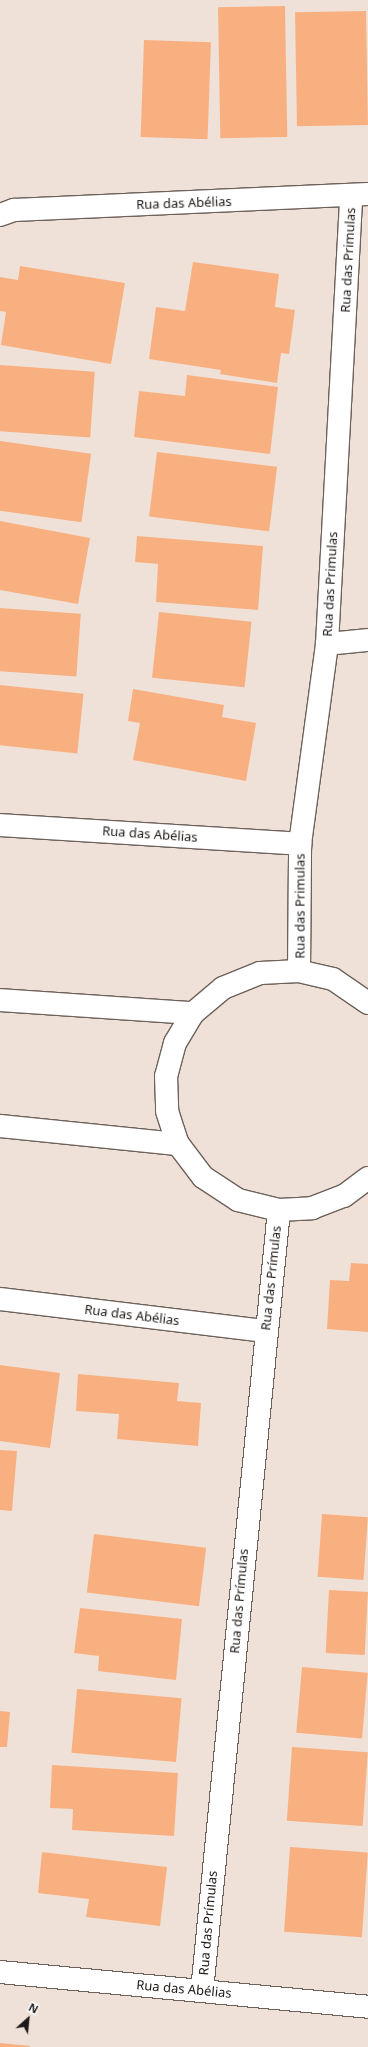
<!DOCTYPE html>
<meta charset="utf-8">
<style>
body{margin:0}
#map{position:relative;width:368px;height:2047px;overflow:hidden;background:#efe1d8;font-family:"Noto Sans",sans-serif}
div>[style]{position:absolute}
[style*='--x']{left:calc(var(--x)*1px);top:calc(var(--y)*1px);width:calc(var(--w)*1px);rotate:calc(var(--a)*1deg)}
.building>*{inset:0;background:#f9b081;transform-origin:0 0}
.roads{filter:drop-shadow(1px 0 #6d615a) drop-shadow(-1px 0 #6d615a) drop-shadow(0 1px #6d615a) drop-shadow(0 -1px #6d615a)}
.minor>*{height:22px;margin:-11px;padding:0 11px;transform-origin:11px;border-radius:11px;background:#fff}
span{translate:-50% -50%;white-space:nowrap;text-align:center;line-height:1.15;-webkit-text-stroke:3px #fff;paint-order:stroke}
.street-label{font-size:13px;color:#1e1916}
.north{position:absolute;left:8px;top:1999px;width:40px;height:40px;-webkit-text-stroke:3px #fff;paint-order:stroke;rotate:27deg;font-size:11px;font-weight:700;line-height:16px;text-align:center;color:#1e1916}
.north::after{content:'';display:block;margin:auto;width:14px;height:18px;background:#1e1916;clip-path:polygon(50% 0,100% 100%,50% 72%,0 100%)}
</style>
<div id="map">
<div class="building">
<div style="left:285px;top:6px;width:131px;height:67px;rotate:89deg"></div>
<div style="left:366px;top:11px;width:114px;height:71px;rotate:89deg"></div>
<div style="left:144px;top:40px;width:67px;height:97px;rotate:2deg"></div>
<div style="clip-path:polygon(193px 262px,279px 274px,275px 307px,295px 310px,289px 354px,281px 353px,277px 383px,220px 374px,221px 370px,149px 359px,156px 307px,185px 311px)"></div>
<div style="clip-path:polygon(20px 266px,125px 283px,111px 364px,1px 345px,6px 312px,0 311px,0 277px,18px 280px)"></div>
<div style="left:0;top:365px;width:95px;height:66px;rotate:4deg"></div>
<div style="clip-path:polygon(187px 375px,278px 387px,270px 454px,134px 437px,139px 391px,185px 396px)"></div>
<div style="left:0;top:441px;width:92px;height:69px;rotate:8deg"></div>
<div style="left:157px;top:452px;width:121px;height:65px;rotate:7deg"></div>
<div style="clip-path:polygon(0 521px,90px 538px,78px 604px,0 590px)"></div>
<div style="clip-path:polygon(137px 536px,263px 546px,258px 610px,156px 602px,158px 564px,135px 562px)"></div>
<div style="left:0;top:608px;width:81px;height:63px;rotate:4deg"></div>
<div style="left:159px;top:612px;width:93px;height:66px;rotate:6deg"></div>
<div style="left:0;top:685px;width:84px;height:60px;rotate:6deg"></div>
<div style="clip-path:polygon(133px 689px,224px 705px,222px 717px,256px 723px,246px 781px,133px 760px,140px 723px,128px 721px)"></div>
<div style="clip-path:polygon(351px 1263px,368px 1264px,368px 1332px,327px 1329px,330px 1280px,349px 1281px)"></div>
<div style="clip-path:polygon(0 1365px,60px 1373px,50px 1448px,0 1441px)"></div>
<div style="clip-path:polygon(78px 1374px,179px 1383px,177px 1401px,201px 1403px,198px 1446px,117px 1439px,119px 1414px,76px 1411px)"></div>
<div style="clip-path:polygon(0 1450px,17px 1451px,12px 1511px,0 1510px)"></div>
<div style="left:322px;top:1514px;width:46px;height:63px;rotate:4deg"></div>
<div style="left:94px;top:1534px;width:113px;height:59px;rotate:7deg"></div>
<div style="left:329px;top:1590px;width:39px;height:63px;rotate:3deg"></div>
<div style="clip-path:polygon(80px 1608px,182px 1619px,176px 1680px,98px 1671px,99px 1656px,74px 1653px)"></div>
<div style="left:302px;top:1667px;width:66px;height:66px;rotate:5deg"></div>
<div style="left:77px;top:1689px;width:105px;height:64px;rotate:5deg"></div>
<div style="clip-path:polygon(0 1711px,10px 1712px,7px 1747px,0 1747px)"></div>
<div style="left:292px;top:1747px;width:76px;height:74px;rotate:4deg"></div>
<div style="clip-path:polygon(52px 1765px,178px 1773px,174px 1836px,72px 1830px,73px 1809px,50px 1808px)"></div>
<div style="left:290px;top:1847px;width:78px;height:85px;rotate:4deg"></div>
<div style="clip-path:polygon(42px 1852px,167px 1867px,160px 1926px,86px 1917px,89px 1899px,38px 1893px)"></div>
<div style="clip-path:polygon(0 2043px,30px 2046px,30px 2047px,0 2047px)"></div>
</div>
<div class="roads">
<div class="minor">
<div style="--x:0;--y:215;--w:15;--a:-20"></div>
<div style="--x:14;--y:210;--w:354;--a:-2.6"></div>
<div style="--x:327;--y:644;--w:41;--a:-5.6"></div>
<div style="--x:0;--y:825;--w:301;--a:3.6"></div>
<div style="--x:299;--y:971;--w:127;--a:-89.5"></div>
<div style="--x:300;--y:844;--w:202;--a:-82.3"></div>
<div style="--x:327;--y:644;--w:449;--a:-86.9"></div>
<div style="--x:0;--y:1000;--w:193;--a:3.9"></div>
<div style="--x:368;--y:1003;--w:42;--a:-145.6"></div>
<div style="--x:333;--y:979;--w:35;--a:-167"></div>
<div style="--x:299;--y:971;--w:39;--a:177"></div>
<div style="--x:260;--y:973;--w:40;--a:158"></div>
<div style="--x:223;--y:988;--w:39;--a:140"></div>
<div style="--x:193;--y:1013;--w:35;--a:121"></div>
<div style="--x:175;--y:1043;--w:34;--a:105"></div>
<div style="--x:166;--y:1076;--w:35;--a:88"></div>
<div style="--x:167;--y:1111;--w:35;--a:72"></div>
<div style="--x:178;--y:1144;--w:41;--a:52.9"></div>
<div style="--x:203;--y:1177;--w:42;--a:33.3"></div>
<div style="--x:238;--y:1200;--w:42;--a:13.7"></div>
<div style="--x:279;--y:1210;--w:33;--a:-3"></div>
<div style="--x:312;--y:1208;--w:34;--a:-21"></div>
<div style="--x:344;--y:1196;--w:30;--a:-37"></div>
<div style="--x:0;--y:1126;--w:179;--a:5.8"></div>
<div style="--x:0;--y:1299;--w:267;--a:6.9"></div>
<div style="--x:0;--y:1972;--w:370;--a:5.4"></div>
<div style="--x:202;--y:1991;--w:785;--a:-84.37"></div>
</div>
</div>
<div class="street-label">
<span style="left:184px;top:203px;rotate:-2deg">Rua das Abélias</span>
<span style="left:348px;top:260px;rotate:-87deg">Rua das Primulas</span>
<span style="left:330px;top:584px;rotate:-87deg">Rua das Primulas</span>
<span style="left:150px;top:834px;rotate:4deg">Rua das Abélias</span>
<span style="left:300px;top:906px;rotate:-90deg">Rua das Primulas</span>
<span style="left:271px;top:1278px;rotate:-84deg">Rua das Prímulas</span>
<span style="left:132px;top:1315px;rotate:7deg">Rua das Abélias</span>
<span style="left:239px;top:1601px;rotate:-85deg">Rua das Prímulas</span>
<span style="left:208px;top:1923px;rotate:-85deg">Rua das Prímulas</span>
<span style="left:184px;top:1989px;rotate:5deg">Rua das Abélias</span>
</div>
<div class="north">N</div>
</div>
